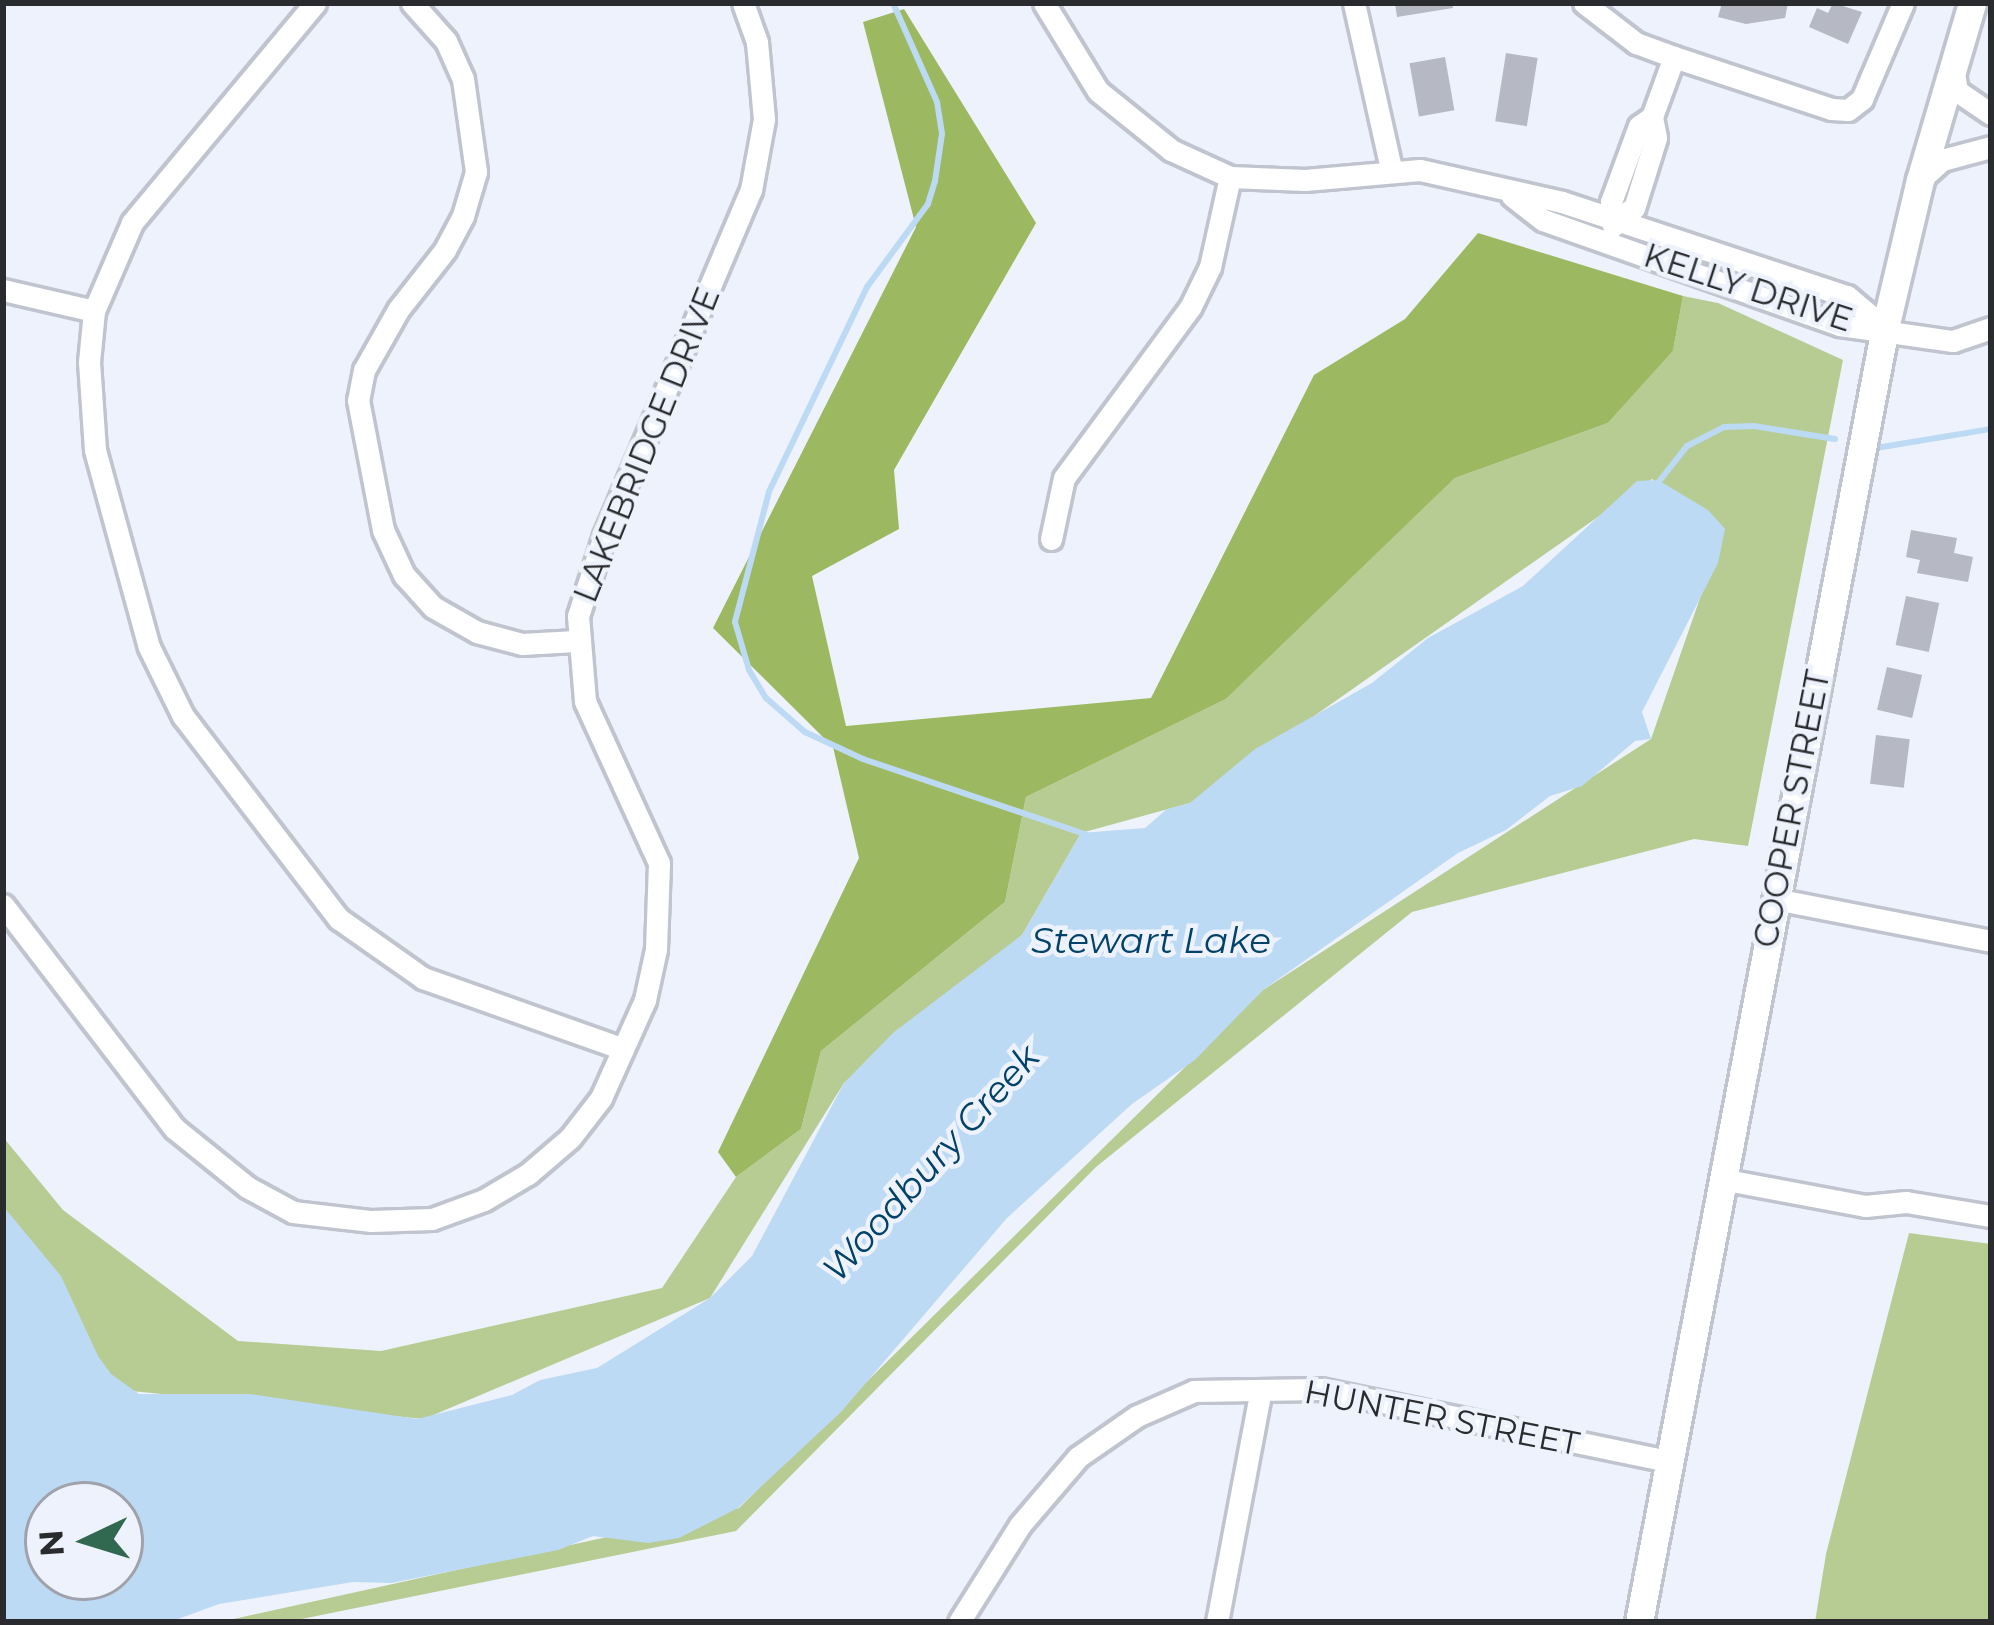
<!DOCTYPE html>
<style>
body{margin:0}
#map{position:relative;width:1994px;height:1625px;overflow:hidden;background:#eef2fd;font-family:Montserrat,sans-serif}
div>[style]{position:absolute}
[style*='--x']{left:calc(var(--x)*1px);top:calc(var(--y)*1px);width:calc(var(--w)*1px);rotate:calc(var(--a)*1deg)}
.green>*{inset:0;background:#b7cc93}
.forest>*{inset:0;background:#9cb961}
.water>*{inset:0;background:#bcdaf3}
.stream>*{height:6px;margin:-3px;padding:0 3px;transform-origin:3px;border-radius:3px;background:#bcdaf3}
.building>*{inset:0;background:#b6b9c4;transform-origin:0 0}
.roads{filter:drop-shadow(3px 0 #c0c4ce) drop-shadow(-3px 0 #c0c4ce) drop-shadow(0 3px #c0c4ce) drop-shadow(0 -3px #c0c4ce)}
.minor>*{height:21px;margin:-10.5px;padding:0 10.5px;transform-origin:10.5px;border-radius:10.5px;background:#fff}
.major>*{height:27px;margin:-13.5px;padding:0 13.5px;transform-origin:13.5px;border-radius:13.5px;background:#fff}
span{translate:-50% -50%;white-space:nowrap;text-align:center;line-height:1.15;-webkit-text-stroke:9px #eef2fd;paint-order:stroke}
.street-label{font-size:33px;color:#2a2b2f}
.water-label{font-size:36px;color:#004269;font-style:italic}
.frame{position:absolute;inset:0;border:6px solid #2a2b2f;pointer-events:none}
.north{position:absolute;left:24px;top:1481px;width:120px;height:120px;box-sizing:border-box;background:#eef2fd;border:3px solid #a0a2ab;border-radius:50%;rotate:266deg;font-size:33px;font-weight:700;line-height:48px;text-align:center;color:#2a2b2f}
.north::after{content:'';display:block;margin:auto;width:42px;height:54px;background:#316950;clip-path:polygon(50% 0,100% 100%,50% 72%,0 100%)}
</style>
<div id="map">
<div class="green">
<div style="clip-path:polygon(1683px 296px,1718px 303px,1843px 360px,1748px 846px,1694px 839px,1412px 912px,1096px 1167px,736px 1531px,287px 1622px,220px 1622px,739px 1508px,1263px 990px,1651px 739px,1724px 529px,1652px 479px,1190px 803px,1081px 833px,1022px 935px,844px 1083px,710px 1298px,424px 1419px,131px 1391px,3px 1414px,3px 1137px,63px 1210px,238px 1341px,381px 1351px,662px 1288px,736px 1177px,801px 1129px,821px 1051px,1005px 902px,1026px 797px,1226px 699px,1455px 478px,1608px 423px,1673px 351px)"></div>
<div style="clip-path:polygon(1909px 1233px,1991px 1244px,1991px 1622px,1815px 1622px,1826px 1554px)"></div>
</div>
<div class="forest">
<div style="clip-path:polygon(904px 9px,1036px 223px,894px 470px,899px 529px,812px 576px,846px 726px,1151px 698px,1314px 375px,1405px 319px,1478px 233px,1683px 296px,1673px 351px,1608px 423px,1455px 478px,1226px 699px,1026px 797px,1005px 902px,821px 1051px,801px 1129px,736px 1177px,718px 1152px,859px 858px,833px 747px,713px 628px,916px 227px,863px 22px)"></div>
</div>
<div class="water">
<div style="clip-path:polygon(evenodd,1658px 480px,1708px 510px,1725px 529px,1718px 563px,1642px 712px,1651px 739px,1635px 741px,1582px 786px,1550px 796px,1506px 830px,1458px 853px,1263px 990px,1195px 1060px,1132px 1104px,1007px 1218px,841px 1412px,738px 1508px,679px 1538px,648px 1543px,593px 1536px,558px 1550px,391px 1583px,353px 1582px,219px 1604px,170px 1622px,3px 1622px,3px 1206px,61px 1276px,98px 1356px,111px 1374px,139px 1394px,250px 1394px,417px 1419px,512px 1395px,540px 1380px,597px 1368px,710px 1298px,752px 1256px,844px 1083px,894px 1032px,1022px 935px,1081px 833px,1145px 828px,1167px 809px,1190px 803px,1255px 749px,1372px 683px,1428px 638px,1523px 586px,1637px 481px,1658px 480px,48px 1505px,120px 1505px,120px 1577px,48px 1577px,48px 1505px)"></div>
</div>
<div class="stream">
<div style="--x:893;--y:3;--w:108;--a:66"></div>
<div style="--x:937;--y:102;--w:32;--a:81"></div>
<div style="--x:942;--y:134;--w:48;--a:98.5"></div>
<div style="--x:935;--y:181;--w:24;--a:107"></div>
<div style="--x:928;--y:204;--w:103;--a:126.3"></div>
<div style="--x:867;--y:287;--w:227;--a:115.6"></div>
<div style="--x:769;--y:492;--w:134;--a:104.7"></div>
<div style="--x:735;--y:622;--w:50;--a:73.7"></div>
<div style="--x:749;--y:670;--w:33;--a:59"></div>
<div style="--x:766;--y:698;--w:52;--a:41.1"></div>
<div style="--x:805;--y:732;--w:64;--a:25"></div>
<div style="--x:863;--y:759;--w:237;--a:18.7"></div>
<div style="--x:1876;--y:448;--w:117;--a:-9.4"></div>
<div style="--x:1657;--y:484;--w:48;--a:-51.7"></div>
<div style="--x:1687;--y:446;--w:42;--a:-27.2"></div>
<div style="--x:1724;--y:427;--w:30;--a:-2"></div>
<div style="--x:1754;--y:426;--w:82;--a:9.1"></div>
</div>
<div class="building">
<div style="clip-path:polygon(1395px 3px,1452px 3px,1453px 8px,1397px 17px)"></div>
<div style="clip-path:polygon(1722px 3px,1788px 3px,1785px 18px,1746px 24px,1718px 17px)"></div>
<div style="clip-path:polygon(1833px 3px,1862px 12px,1848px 44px,1809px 27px,1817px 8px,1828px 13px)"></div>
<div style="left:1506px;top:53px;width:32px;height:69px;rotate:9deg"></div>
<div style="left:1445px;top:57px;width:54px;height:36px;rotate:80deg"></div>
<div style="clip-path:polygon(1911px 530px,1957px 538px,1954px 553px,1973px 557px,1968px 582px,1917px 573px,1920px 560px,1906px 557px)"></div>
<div style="left:1906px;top:596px;width:34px;height:50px;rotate:12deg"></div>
<div style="left:1887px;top:667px;width:36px;height:44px;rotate:13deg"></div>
<div style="left:1876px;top:735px;width:34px;height:49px;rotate:7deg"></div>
</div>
<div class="roads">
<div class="minor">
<div style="--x:315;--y:3;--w:286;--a:129.8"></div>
<div style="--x:132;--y:223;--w:96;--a:113.4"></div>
<div style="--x:94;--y:311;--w:51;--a:95.6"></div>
<div style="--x:89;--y:362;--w:88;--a:86.1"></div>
<div style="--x:95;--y:450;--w:204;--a:74.7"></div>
<div style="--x:149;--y:647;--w:77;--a:63.8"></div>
<div style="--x:183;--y:716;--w:256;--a:52.5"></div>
<div style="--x:339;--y:919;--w:103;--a:35.1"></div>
<div style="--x:423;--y:978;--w:212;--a:19.5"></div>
<div style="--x:412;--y:3;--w:51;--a:48.2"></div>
<div style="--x:446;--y:41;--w:42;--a:65.9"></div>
<div style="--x:463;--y:79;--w:94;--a:82"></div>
<div style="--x:476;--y:172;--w:46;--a:106.5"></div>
<div style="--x:463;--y:216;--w:38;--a:118"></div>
<div style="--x:445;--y:250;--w:76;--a:128.1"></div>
<div style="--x:398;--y:310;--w:69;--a:119.5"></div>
<div style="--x:364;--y:370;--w:31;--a:101"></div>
<div style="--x:358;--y:400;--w:132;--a:79.1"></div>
<div style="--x:383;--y:530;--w:50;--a:65"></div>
<div style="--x:404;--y:575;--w:43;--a:47.8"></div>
<div style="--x:433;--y:607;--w:51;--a:29.6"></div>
<div style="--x:477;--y:632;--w:47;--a:14.9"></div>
<div style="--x:522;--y:644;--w:54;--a:-3.2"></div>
<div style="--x:1044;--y:3;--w:103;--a:58.5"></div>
<div style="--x:1098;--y:91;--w:94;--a:38.9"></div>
<div style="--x:1171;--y:150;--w:65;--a:24.6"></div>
<div style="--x:1230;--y:177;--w:75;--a:2.3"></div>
<div style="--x:1305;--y:180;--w:115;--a:-5"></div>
<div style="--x:1420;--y:170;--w:146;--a:12.7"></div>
<div style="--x:1562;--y:202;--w:300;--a:18.3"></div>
<div style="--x:1847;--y:296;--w:50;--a:40.1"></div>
<div style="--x:1354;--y:3;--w:170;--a:77.4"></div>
<div style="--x:1584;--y:3;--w:66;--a:37.6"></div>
<div style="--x:1636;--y:43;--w:40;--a:20.2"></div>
<div style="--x:1953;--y:68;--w:23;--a:80"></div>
<div style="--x:1957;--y:91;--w:41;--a:34.1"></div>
<div style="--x:1652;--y:117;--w:64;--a:-69.9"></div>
<div style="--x:1674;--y:57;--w:165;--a:18.3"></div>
<div style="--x:1831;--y:109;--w:17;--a:3"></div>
<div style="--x:1848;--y:110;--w:18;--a:-38"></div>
<div style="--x:1862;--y:99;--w:104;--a:-66.9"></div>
<div style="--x:1921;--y:179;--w:28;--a:-42"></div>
<div style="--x:1942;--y:160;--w:51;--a:-14.9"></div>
<div style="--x:1512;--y:196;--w:39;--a:38"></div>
<div style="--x:1543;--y:220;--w:315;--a:19.5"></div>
<div style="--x:1840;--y:325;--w:114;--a:8.1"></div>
<div style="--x:1953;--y:341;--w:40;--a:-18.9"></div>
<div style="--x:1613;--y:226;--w:24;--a:-95"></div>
<div style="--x:1611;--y:202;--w:81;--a:-69.8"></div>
<div style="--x:1639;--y:126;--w:16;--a:-35"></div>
<div style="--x:1652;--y:117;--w:21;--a:79"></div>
<div style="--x:1656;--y:138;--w:73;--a:107.4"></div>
<div style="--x:1634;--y:208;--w:22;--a:148"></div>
<div style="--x:3;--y:290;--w:93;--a:13"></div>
<div style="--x:1051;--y:539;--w:62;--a:-78"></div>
<div style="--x:1064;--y:478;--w:212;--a:-53.5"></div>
<div style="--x:1190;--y:308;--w:46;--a:-64"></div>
<div style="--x:1210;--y:267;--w:92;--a:-77.5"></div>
<div style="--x:1775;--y:899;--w:220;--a:11"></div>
<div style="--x:3;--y:905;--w:281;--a:52.5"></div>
<div style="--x:174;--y:1128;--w:94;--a:38.9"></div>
<div style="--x:247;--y:1187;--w:52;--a:28.5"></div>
<div style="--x:293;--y:1212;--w:79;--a:6.6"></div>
<div style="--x:371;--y:1221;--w:61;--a:-1.9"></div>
<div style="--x:432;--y:1219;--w:55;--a:-20.1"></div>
<div style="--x:484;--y:1200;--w:51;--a:-30.6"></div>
<div style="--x:528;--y:1174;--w:55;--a:-40.6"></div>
<div style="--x:570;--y:1138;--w:51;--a:-52.2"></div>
<div style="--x:601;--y:1098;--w:107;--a:-65.8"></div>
<div style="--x:645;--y:1000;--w:52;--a:-77.8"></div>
<div style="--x:656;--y:949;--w:86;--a:-88"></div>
<div style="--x:659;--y:863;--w:178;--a:-114.6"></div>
<div style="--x:585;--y:701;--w:85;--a:-94.7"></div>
<div style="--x:578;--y:616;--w:84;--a:-72"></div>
<div style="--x:604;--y:536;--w:376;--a:-67"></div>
<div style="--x:751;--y:190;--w:72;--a:-79.6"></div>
<div style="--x:764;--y:119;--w:77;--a:-95.2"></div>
<div style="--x:757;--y:42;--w:41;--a:-109.7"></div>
<div style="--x:1721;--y:1179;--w:147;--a:10.6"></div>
<div style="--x:1865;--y:1206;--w:41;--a:-5.6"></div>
<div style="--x:1906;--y:1202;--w:86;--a:9.4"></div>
<div style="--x:959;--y:1622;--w:115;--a:-57.8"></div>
<div style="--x:1020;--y:1525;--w:89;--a:-49.5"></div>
<div style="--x:1078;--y:1457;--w:72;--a:-34.8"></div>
<div style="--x:1137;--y:1416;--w:62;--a:-23.7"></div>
<div style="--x:1194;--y:1391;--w:126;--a:-0.9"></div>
<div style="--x:1320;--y:1389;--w:354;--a:11.7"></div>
<div style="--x:1217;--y:1622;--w:236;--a:-79.3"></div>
</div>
<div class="major">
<div style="--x:1639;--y:1622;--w:1317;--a:-79.24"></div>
<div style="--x:1885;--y:328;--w:152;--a:-76.7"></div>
<div style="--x:1920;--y:180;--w:184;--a:-73.6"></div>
</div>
</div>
<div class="street-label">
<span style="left:1748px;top:288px;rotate:18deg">KELLY DRIVE</span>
<span style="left:647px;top:445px;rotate:-68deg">LAKEBRIDGE DRIVE</span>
<span style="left:1792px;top:809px;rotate:-79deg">COOPER STREET</span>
<span style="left:1442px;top:1418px;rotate:11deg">HUNTER STREET</span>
</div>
<div class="water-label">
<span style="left:1151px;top:941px">Stewart Lake</span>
<span style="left:931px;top:1163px;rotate:-48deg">Woodbury Creek</span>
</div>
<div class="frame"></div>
<div class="north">N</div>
</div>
